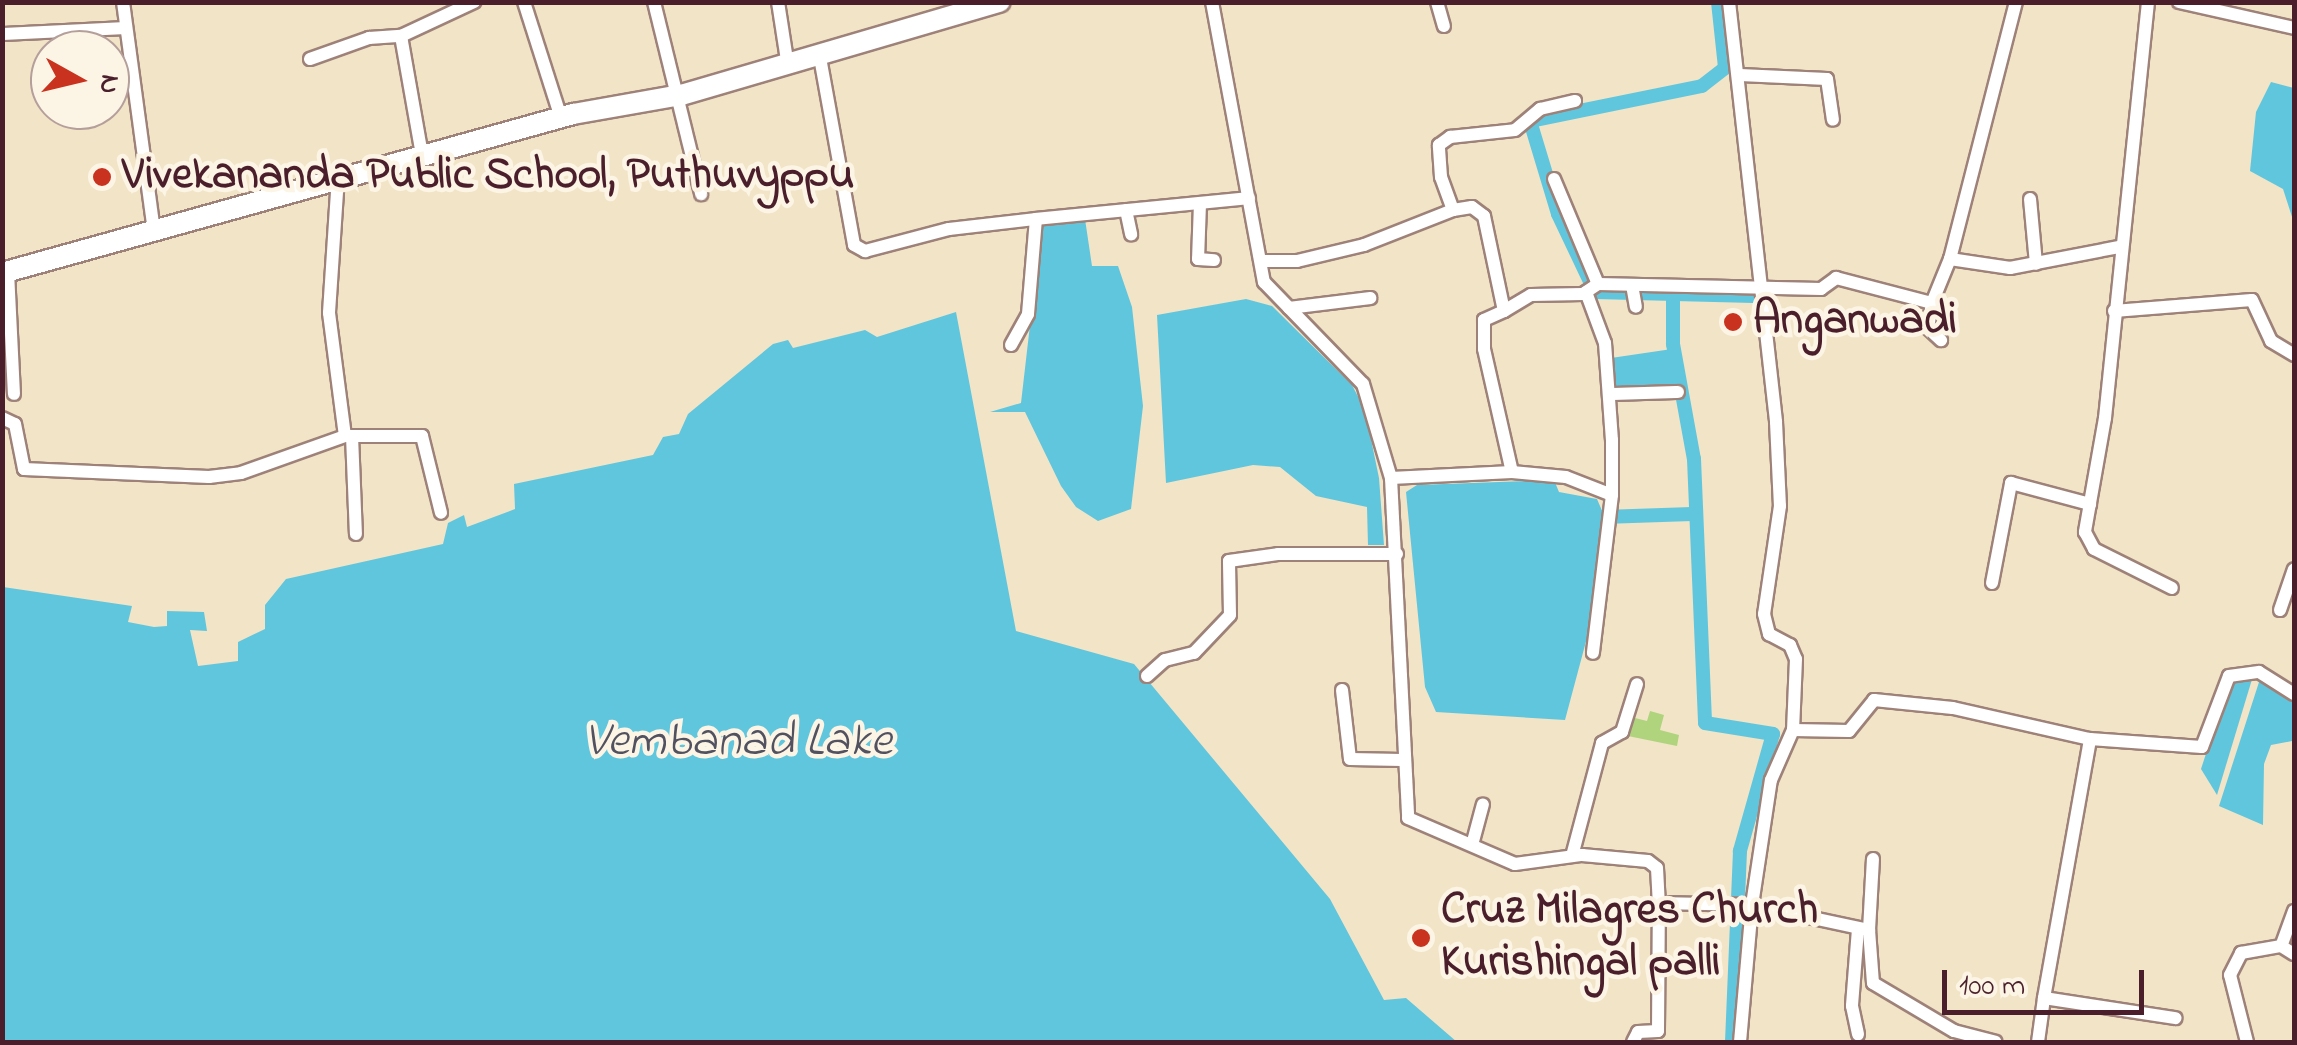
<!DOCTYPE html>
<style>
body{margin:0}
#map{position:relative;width:2297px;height:1045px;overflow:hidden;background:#f2e4c7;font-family:"Indie Flower",sans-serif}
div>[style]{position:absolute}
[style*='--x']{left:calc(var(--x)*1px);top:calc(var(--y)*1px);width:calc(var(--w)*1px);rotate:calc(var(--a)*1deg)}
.green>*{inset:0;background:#afd47d}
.water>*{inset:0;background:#60c6dd}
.canal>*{height:14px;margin:-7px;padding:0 7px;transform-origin:7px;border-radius:7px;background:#60c6dd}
.roads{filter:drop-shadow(2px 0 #9e8279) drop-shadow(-2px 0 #9e8279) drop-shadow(0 2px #9e8279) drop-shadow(0 -2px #9e8279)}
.minor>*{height:12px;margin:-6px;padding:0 6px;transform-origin:6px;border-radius:6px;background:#fff}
.primary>*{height:20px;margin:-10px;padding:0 10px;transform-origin:10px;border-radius:10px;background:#fff}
.dots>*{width:28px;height:28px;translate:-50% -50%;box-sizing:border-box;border:5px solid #fcf5e5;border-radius:50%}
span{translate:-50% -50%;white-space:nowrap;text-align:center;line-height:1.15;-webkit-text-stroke:9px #fcf5e5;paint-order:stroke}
.poi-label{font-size:45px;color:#4a1f2b;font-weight:700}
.left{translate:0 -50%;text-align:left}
.water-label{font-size:48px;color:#515160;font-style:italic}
.frame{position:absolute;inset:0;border:5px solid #4a1f2b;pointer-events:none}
.north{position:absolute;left:30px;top:30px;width:100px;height:100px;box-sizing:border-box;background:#fcf5e5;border:2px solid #b59f9b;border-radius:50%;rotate:98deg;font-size:28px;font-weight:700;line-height:40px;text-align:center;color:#4a1f2b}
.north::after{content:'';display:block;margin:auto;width:35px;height:45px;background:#c8321e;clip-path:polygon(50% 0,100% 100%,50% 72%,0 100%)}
.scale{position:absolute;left:1942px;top:970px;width:202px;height:45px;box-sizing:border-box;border:5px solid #4a1f2b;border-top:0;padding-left:12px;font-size:30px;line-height:35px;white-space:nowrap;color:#4a1f2b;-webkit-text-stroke:8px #fcf5e5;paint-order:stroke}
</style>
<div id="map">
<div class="green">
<div style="clip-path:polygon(1650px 711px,1664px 715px,1660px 730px,1679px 735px,1677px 746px,1623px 735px,1631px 717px,1647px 721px)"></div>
</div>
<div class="water">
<div style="clip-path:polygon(2271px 82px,2294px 88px,2294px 223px,2283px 189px,2250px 171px,2256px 112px)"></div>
<div style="clip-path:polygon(1085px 219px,1092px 266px,1118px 266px,1132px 307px,1143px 406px,1131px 509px,1098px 521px,1076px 507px,1061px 486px,1025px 412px,990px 412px,1021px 403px,1042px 221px)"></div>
<div style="clip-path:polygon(1246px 299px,1272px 306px,1352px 385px,1365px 410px,1379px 478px,1384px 545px,1368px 545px,1367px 507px,1316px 496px,1280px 467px,1253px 465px,1166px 483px,1157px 315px)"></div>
<div style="clip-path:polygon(956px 312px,1016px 631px,1134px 664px,1330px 899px,1384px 1000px,1406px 998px,1457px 1042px,3px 1042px,3px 587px,132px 606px,128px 622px,154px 627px,167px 626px,167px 611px,204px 612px,207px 631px,190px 630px,198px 666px,238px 661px,238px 642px,265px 629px,265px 605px,286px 579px,443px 544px,448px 523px,464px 515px,467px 527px,515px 509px,514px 484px,653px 455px,663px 437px,679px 434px,688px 414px,773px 344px,788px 340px,793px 348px,865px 330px,877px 337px)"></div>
<div style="clip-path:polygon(1672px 349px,1678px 388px,1612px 386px,1611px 358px)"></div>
<div style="clip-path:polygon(1554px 480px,1559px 492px,1597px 499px,1603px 513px,1592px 619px,1565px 720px,1436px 712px,1425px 687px,1406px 492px,1417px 485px)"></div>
<div style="clip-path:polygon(2253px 676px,2217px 795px,2201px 769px,2230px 680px)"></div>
<div style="clip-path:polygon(2260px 679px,2294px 697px,2292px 741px,2271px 745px,2264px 764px,2263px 825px,2219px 806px)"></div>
</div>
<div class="canal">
<div style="--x:1718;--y:2;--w:66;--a:83.9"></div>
<div style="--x:1725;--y:68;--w:29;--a:142"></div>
<div style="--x:1702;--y:86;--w:176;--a:168.5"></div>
<div style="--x:1530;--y:121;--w:97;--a:73.2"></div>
<div style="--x:1558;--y:214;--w:86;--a:64.6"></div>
<div style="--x:1595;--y:292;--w:159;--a:1.4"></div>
<div style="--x:1673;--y:292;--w:52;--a:90"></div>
<div style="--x:1673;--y:344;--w:117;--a:79.7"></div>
<div style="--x:1694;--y:459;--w:264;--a:87.6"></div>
<div style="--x:1705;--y:723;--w:69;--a:9.2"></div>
<div style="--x:1773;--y:734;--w:122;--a:105.8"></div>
<div style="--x:1740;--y:851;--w:191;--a:92.4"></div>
<div style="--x:1603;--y:517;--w:89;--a:-1.9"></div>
</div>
<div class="roads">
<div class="minor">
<div style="--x:123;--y:2;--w:230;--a:82.3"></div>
<div style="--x:524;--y:2;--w:122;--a:72.3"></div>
<div style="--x:654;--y:2;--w:198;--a:76.2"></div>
<div style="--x:778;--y:2;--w:59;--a:81.2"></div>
<div style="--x:1212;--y:2;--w:285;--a:79.5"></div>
<div style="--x:1264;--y:282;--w:142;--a:45.9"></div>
<div style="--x:1363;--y:384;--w:98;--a:73.4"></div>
<div style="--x:1391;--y:478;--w:121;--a:-2.8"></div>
<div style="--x:1512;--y:472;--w:54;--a:5.3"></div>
<div style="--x:1566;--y:477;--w:49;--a:21.4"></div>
<div style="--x:1437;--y:2;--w:25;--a:74"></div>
<div style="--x:1729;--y:2;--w:423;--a:83.6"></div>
<div style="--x:1776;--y:422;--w:84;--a:87.3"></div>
<div style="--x:1780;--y:506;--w:109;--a:98.4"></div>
<div style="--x:1764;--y:614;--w:21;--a:76"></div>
<div style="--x:1769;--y:634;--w:24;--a:28"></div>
<div style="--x:1790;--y:645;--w:15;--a:67"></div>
<div style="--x:1796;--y:659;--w:71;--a:92.4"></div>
<div style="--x:2148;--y:2;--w:418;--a:95.9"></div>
<div style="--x:2105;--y:418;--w:116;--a:100"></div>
<div style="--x:2085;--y:532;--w:19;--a:62"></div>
<div style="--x:2094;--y:549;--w:87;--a:26.6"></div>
<div style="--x:2179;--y:2;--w:118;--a:12.7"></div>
<div style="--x:2;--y:34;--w:123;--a:-2.8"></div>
<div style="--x:401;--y:36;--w:81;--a:-25"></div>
<div style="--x:819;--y:52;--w:196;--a:79.7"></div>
<div style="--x:854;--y:245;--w:13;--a:29"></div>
<div style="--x:865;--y:251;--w:87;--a:-14.7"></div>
<div style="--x:949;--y:229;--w:88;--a:-6.6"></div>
<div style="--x:310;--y:59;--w:63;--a:-19.6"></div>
<div style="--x:369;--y:38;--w:32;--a:-4"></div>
<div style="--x:401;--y:36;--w:121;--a:80"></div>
<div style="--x:1740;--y:75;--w:87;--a:2.6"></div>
<div style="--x:1827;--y:79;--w:41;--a:81.7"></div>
<div style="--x:338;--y:177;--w:136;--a:93.8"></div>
<div style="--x:329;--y:313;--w:124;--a:82.6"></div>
<div style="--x:1554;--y:179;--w:114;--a:67.3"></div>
<div style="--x:2030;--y:199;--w:65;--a:84.7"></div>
<div style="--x:1200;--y:203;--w:56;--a:92"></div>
<div style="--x:1198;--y:259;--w:16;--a:4"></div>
<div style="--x:1126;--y:210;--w:25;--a:78"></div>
<div style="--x:1453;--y:210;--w:35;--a:-110"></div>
<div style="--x:1441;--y:177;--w:32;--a:-94"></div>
<div style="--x:1439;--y:145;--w:14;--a:-36"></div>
<div style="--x:1450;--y:137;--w:65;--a:-6.1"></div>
<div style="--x:1515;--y:130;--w:33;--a:-40"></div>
<div style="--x:1540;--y:109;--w:36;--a:-13"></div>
<div style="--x:1950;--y:259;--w:265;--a:-75.6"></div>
<div style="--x:1264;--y:261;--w:33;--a:0"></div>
<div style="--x:1297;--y:261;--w:69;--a:-13.4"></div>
<div style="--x:1364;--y:245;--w:96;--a:-21.5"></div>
<div style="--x:1453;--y:210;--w:19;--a:-9"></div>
<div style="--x:1472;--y:207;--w:15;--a:37"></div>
<div style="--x:1484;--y:216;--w:97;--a:78.1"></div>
<div style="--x:1504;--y:311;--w:22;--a:156"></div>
<div style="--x:1484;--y:320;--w:29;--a:90"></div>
<div style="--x:1484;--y:349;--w:126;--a:77.2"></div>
<div style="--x:8;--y:272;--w:122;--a:87.2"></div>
<div style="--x:1632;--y:285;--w:22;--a:80"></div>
<div style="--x:1586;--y:292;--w:54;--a:69.6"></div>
<div style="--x:1605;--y:343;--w:97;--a:85.9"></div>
<div style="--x:1612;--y:440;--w:55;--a:90"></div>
<div style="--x:1612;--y:495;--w:159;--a:96.9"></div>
<div style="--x:1932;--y:303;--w:25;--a:99"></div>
<div style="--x:1928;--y:328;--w:18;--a:43"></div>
<div style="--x:1289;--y:308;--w:82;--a:-7"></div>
<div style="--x:1504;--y:311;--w:31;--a:-31"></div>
<div style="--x:1531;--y:295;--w:52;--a:-1.1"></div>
<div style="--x:1583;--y:294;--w:18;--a:-34"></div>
<div style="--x:1598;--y:284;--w:223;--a:1.3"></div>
<div style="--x:1821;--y:289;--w:19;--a:-36"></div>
<div style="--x:1836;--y:278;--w:99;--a:14.6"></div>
<div style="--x:1932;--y:303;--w:48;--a:-67.8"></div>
<div style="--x:1950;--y:259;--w:61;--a:8.5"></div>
<div style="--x:2010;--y:268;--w:111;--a:-10.9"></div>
<div style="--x:2114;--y:311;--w:138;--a:-4.6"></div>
<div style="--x:2252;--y:300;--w:45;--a:65.1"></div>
<div style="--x:2271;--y:341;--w:27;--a:31"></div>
<div style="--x:1011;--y:345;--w:35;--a:-61"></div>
<div style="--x:1028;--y:314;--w:95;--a:-85.2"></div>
<div style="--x:1036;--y:219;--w:214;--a:-5.6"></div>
<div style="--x:1611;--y:394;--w:67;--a:-1.7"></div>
<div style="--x:2;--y:418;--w:14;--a:25"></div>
<div style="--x:15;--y:424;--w:46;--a:78.7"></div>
<div style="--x:24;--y:469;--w:185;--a:2.5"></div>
<div style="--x:209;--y:477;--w:32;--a:-7"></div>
<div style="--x:241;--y:473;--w:110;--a:-19.6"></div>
<div style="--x:345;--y:436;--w:77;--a:0"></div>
<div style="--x:422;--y:436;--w:79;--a:76.1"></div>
<div style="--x:352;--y:436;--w:98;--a:87.7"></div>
<div style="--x:1391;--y:478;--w:340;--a:87.1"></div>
<div style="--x:1408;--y:818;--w:116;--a:23.3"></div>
<div style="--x:1515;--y:864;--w:68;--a:-7.7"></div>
<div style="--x:1582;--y:855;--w:66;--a:5.2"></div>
<div style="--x:1648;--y:861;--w:11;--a:38"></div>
<div style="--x:1657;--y:868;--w:35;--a:87"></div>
<div style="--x:1659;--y:903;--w:93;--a:1.2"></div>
<div style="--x:1752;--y:905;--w:126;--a:-81.4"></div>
<div style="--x:1771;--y:780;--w:55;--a:-66.3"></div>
<div style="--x:1793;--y:730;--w:56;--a:1"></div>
<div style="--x:1849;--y:731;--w:40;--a:-51"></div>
<div style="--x:1874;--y:700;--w:79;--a:5.8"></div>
<div style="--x:1953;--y:708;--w:140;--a:12.8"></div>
<div style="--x:2090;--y:739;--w:112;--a:4.1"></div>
<div style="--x:2202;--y:747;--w:76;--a:-69.2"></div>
<div style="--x:2229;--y:676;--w:30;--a:-8"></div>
<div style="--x:2259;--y:672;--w:41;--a:32.2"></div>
<div style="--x:1992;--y:583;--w:102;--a:-79.2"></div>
<div style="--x:2011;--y:483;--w:82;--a:14.9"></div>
<div style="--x:2280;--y:610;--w:43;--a:-71.1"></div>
<div style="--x:1147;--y:676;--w:24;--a:-42"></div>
<div style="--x:1165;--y:660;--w:30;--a:-14"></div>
<div style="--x:1194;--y:653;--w:52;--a:-46.5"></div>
<div style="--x:1230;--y:615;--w:54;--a:-91.1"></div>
<div style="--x:1229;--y:561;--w:49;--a:-8.1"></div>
<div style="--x:1278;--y:554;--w:119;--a:0"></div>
<div style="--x:1342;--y:690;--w:69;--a:83.4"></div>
<div style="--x:1350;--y:759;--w:52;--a:1.1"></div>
<div style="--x:1472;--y:845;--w:42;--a:-75"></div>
<div style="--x:1572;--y:856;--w:117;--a:-75.1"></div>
<div style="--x:1602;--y:743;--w:23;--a:-29"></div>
<div style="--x:1622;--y:732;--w:50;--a:-72.6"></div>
<div style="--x:2294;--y:911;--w:37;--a:110"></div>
<div style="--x:2281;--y:946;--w:15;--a:32"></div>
<div style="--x:1858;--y:929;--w:77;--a:94.5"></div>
<div style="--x:1852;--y:1006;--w:29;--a:78"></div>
<div style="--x:1869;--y:930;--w:71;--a:-86.8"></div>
<div style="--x:2044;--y:998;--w:263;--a:-79.9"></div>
<div style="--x:1633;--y:1042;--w:11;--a:-63"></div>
<div style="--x:1638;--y:1032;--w:20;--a:-3"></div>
<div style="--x:1658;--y:1031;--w:128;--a:-89.6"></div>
<div style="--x:1740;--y:1042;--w:138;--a:-85"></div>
<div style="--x:1752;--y:905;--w:120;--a:12.1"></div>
<div style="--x:1869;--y:930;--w:53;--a:85.7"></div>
<div style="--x:1873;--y:983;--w:94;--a:30.7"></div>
<div style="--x:1954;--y:1031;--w:43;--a:14.7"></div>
<div style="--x:2038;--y:1042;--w:44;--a:-82.2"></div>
<div style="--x:2044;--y:998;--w:133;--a:8.7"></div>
<div style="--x:2247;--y:1042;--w:69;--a:-104.2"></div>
<div style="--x:2230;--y:975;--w:25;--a:-63"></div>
<div style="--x:2241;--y:953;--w:41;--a:-9.9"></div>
</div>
<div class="primary">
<div style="--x:2;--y:273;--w:593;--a:-15.56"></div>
<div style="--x:573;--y:114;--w:110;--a:-10"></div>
<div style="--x:681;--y:95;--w:332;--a:-16.3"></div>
</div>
</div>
<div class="dots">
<div style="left:102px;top:177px;background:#c8321e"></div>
<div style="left:1733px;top:322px;background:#c8321e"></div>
<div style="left:1421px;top:938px;background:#c8321e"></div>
</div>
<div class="poi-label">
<span class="left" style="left:122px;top:177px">Vivekananda Public School, Puthuvyppu</span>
<span class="left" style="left:1753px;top:322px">Anganwadi</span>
<span class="left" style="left:1441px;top:938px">Cruz Milagres Church<br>Kurishingal palli</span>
</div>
<div class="water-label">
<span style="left:738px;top:743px">Vembanad Lake</span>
</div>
<div class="frame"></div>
<div class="north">N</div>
<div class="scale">100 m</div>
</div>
